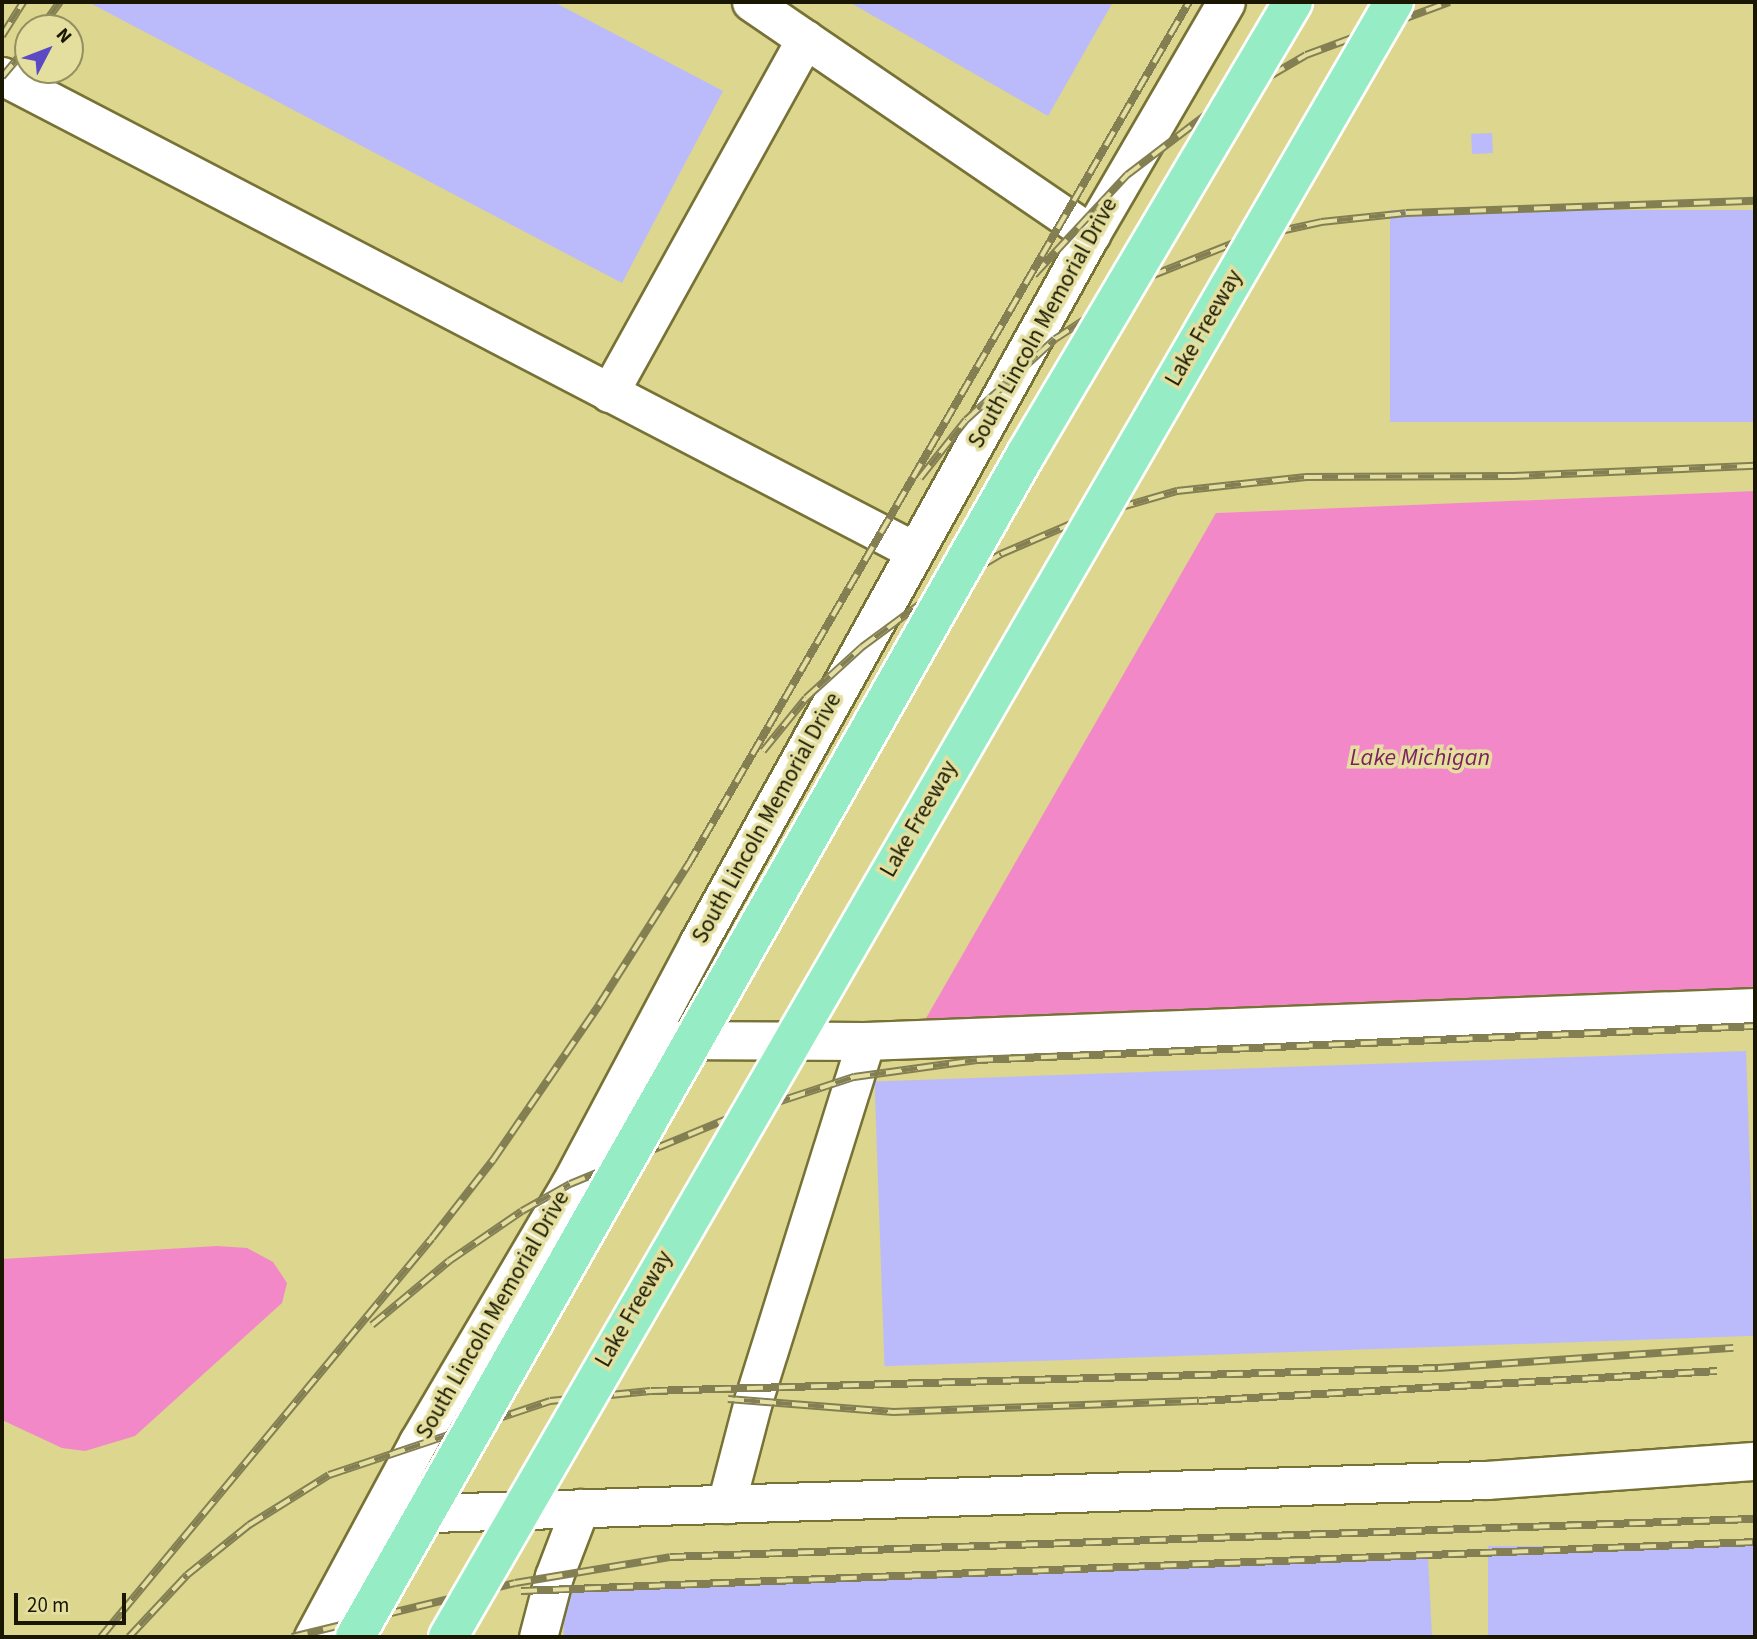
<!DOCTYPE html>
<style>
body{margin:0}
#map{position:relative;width:1757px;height:1639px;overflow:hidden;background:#e4df9f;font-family:"Source Sans 3",sans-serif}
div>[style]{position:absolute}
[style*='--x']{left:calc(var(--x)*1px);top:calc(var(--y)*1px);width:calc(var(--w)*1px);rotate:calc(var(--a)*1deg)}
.built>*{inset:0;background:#dcd68e}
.water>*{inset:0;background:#f288c8}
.building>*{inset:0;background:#bbbbfb;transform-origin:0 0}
.roads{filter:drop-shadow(2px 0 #777235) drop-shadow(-2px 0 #777235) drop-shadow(0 2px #777235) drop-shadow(0 -2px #777235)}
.minor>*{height:37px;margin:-18.5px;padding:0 18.5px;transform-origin:18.5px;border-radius:18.5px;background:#fff}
.rail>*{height:8px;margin-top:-4px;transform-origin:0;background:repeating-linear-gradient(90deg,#e4df9f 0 16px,#837f53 0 32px);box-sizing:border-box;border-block:2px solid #837f53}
.bridges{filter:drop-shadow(2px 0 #fff) drop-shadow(-2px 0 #fff) drop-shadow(0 2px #fff) drop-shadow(0 -2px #fff)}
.highway-bridge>*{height:38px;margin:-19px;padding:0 19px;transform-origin:19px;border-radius:19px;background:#96ecc5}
span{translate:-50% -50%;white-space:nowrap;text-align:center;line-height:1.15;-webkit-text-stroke:7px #e4df9f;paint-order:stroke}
.street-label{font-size:23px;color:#191701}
.water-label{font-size:24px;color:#7c1f5e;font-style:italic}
.frame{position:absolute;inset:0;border:4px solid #191701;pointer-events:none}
.north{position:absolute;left:14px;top:14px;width:70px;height:70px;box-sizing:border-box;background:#e4df9f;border:2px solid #938f60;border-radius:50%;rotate:48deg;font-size:19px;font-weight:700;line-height:28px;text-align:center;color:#191701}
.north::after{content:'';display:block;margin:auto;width:24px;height:32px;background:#5b4ac3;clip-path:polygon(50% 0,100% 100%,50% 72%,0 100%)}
.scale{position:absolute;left:14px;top:1593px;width:112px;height:32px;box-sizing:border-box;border:4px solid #191701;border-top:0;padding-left:9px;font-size:21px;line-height:24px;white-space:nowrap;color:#191701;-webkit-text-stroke:5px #e4df9f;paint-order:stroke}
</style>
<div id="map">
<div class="built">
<div style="clip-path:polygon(evenodd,2px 2px,1755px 2px,1755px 491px,1216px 513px,1755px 995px,1755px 1637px,2px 1637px,2px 2px,28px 28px,70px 28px,70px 70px,28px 70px,28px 28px)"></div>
</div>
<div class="water">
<div style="clip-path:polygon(1755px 491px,1755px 995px,917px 1034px,1216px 513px)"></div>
<div style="clip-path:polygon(217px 1246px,247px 1248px,273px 1262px,287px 1283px,282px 1303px,135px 1436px,85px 1451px,62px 1448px,2px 1420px,2px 1259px)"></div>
</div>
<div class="building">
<div style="clip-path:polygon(88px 2px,554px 2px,723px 91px,622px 283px)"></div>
<div style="clip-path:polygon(849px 2px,1113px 2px,1048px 116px)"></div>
<div style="left:1492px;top:133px;width:20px;height:21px;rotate:87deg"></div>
<div style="left:1755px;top:210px;width:212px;height:365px;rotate:90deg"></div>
<div style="left:1746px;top:1051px;width:285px;height:872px;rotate:88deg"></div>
<div style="left:1755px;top:1546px;width:91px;height:267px;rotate:90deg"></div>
<div style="clip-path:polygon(1428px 1557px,1432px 1637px,564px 1637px,562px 1593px)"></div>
</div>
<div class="roads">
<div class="minor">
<div style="--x:751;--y:2;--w:412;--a:34.3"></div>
<div style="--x:2;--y:76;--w:1029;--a:27.49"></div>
<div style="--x:609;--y:393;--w:405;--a:-61"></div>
<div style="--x:665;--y:1040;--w:201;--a:0.3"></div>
<div style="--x:866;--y:1041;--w:890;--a:-2.19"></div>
<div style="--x:726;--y:1504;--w:106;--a:-75.3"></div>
<div style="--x:753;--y:1401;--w:377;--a:-72.6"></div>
<div style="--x:399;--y:1514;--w:1089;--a:-1.79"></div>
<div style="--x:1487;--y:1480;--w:269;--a:-4.1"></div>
<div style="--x:313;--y:1637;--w:221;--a:-61.7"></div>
<div style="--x:418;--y:1442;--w:299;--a:-59.5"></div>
<div style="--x:570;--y:1184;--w:273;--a:-62"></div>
<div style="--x:698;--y:943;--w:811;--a:-61"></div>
<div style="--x:1091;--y:234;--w:268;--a:-59.8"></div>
<div style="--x:538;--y:1637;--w:63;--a:-75.3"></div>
<div style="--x:554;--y:1576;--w:73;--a:-69.1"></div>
</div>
</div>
<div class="rail">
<div style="--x:41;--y:28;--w:32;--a:-54"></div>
<div style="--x:2;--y:36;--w:40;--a:-58"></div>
<div style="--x:2;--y:77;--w:40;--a:-50"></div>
<div style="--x:1034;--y:275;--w:137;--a:-47.1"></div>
<div style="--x:1127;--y:175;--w:111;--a:-37.3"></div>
<div style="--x:1215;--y:108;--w:105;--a:-30.2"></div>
<div style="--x:1306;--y:55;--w:153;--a:-20.3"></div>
<div style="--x:920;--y:478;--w:74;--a:-51.6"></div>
<div style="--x:966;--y:420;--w:120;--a:-42.3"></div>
<div style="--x:1055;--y:339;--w:115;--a:-33.3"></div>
<div style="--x:1151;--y:276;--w:100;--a:-21.7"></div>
<div style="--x:1244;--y:239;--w:79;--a:-12.4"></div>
<div style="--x:1321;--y:222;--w:85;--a:-6"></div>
<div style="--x:1406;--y:213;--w:349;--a:-2"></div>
<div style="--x:763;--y:751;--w:68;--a:-50.9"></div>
<div style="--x:806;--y:698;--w:76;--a:-42.3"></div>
<div style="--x:862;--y:647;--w:86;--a:-36.5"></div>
<div style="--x:931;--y:596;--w:82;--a:-31"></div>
<div style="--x:1001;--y:554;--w:94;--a:-23.3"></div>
<div style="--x:1087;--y:517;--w:94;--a:-16.1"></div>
<div style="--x:1177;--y:491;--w:130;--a:-6.2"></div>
<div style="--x:1306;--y:477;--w:207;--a:-0.3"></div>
<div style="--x:1513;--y:476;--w:242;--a:-2.4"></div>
<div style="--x:372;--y:1325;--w:100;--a:-39.7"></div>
<div style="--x:449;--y:1261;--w:88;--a:-34.4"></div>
<div style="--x:522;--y:1211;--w:55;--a:-29.4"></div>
<div style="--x:570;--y:1184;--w:172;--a:-22.5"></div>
<div style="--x:729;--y:1118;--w:132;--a:-18.2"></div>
<div style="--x:854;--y:1077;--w:124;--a:-7.9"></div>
<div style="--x:977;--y:1060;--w:779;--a:-2.5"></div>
<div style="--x:728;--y:1399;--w:166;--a:4.5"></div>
<div style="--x:893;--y:1412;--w:306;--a:-2.1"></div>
<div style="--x:1199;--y:1401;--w:519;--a:-3.31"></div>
<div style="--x:521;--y:1591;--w:1235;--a:-2.27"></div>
<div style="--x:101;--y:1637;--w:518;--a:-50.32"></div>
<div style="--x:432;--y:1238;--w:99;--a:-52"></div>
<div style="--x:493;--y:1160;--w:188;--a:-55.6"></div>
<div style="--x:599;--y:1005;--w:166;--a:-57.6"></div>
<div style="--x:688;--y:865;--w:998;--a:-59.86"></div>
<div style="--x:129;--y:1637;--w:85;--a:-46.9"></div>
<div style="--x:187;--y:1575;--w:80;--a:-38.9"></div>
<div style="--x:249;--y:1525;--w:94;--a:-32"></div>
<div style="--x:329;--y:1475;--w:233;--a:-18.5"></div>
<div style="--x:550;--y:1401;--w:101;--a:-5.7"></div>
<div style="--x:651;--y:1391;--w:787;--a:-1.67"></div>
<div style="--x:1438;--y:1368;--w:296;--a:-3.9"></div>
<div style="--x:292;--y:1637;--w:229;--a:-13.6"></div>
<div style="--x:515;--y:1583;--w:157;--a:-9.5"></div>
<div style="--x:670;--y:1557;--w:1086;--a:-2.01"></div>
</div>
<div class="bridges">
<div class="highway-bridge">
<div style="--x:355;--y:1637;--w:1360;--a:-60.44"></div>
<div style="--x:1026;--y:454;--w:525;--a:-59.43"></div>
<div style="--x:448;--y:1637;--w:1889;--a:-59.95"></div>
</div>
</div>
<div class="street-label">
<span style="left:1043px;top:323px;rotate:-61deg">South Lincoln Memorial Drive</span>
<span style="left:1204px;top:328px;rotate:-60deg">Lake Freeway</span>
<span style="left:767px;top:818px;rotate:-61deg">South Lincoln Memorial Drive</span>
<span style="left:919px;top:819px;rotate:-60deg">Lake Freeway</span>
<span style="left:634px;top:1309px;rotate:-60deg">Lake Freeway</span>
<span style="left:493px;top:1315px;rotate:-60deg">South Lincoln Memorial Drive</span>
</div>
<div class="water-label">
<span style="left:1420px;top:758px">Lake Michigan</span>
</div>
<div class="frame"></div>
<div class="north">N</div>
<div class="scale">20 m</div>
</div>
